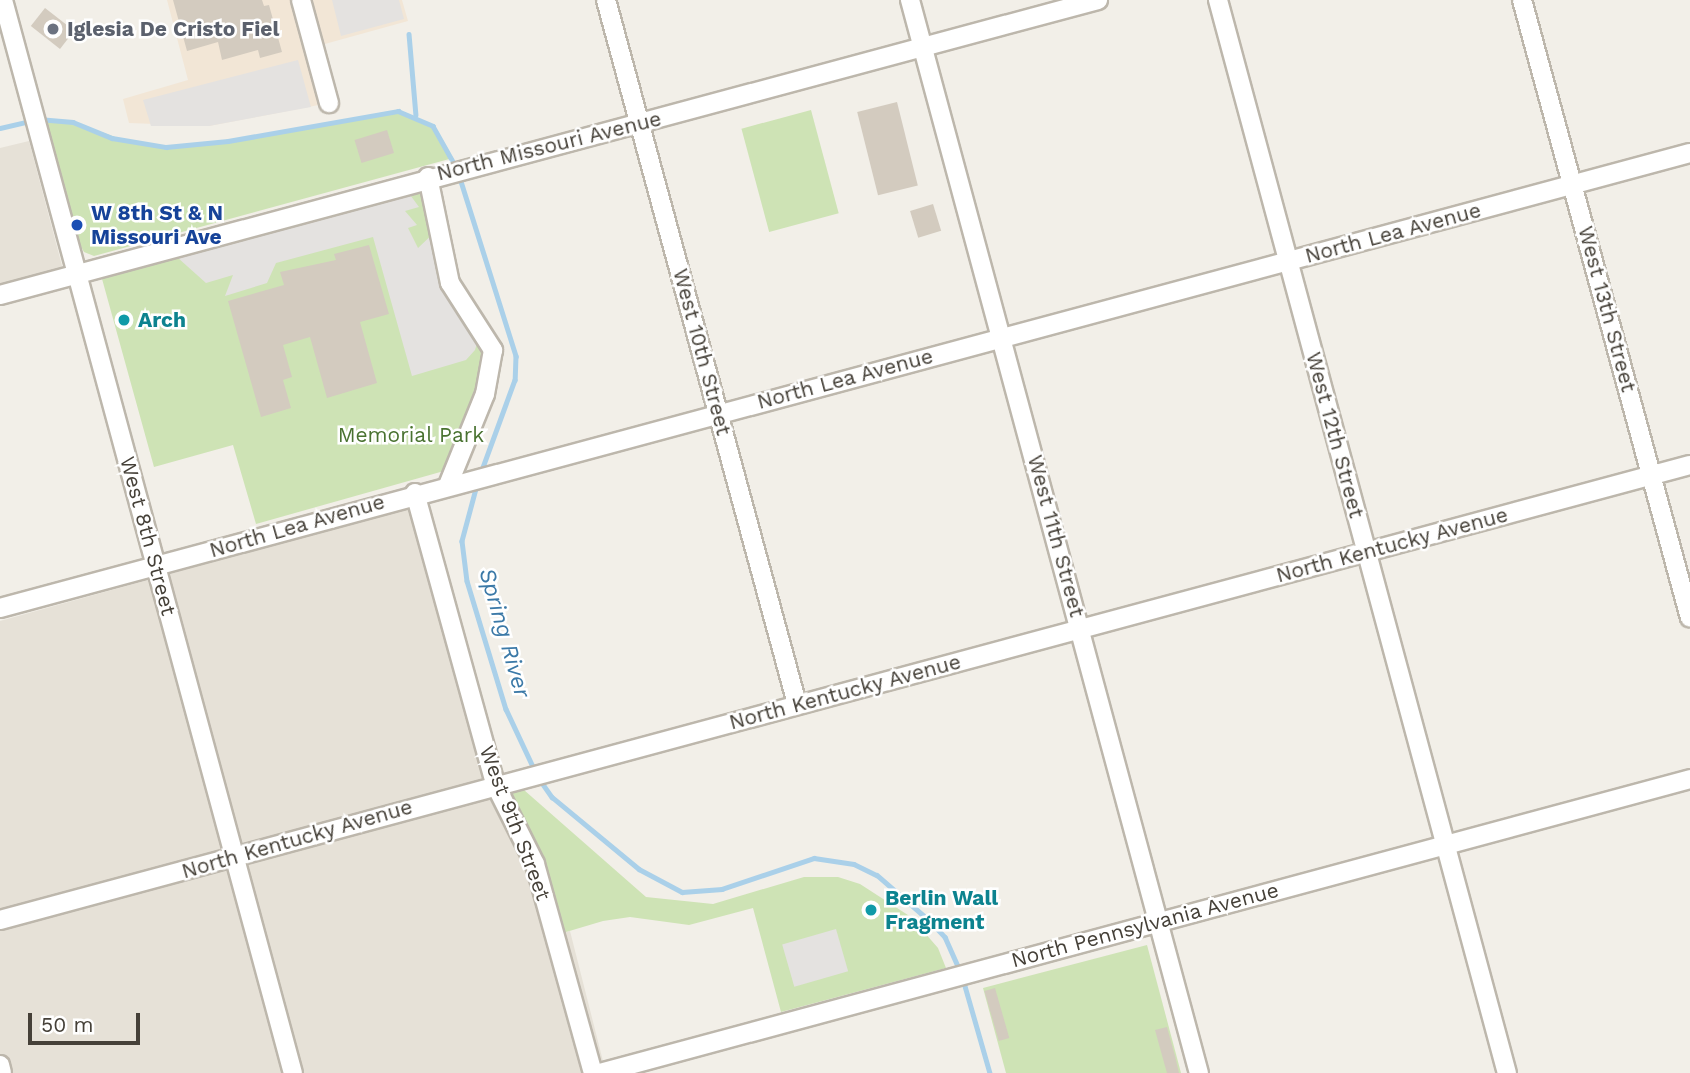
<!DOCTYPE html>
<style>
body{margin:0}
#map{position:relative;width:1690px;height:1073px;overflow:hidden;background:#f2efe8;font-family:"Work Sans",sans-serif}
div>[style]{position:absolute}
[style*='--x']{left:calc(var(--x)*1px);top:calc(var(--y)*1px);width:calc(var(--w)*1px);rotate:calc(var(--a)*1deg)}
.residential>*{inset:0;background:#e6e1d7}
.commercial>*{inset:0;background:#f2e6d6}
.green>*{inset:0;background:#cee3b5;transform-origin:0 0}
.parking>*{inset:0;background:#e4e2e0;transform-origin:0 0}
.stream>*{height:4.5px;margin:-2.25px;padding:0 2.25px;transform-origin:2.25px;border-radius:2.25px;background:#aad0e9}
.building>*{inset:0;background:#d3cbbf;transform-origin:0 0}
.roads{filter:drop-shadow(2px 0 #bdb7ac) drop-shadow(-2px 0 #bdb7ac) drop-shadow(0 2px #bdb7ac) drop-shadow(0 -2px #bdb7ac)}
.minor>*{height:18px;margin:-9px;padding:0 9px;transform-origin:9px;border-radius:9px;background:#fff}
.dots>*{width:19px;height:19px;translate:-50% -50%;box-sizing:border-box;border:4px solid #fff;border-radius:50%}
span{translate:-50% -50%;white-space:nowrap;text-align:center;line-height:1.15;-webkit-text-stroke:5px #fff;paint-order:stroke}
.worship-label{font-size:21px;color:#5b616d;font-weight:700}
.left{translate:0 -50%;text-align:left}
.street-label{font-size:21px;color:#454038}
.transit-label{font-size:21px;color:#164399;font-weight:700}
.culture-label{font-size:21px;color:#0d838f;font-weight:700}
.park-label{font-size:21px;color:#497230}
.water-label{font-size:23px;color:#3b79a7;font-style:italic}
.scale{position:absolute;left:28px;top:1013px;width:112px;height:32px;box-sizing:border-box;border:4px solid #454038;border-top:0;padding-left:9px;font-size:21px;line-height:24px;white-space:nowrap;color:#454038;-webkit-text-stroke:5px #fff;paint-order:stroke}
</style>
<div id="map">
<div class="residential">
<div style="clip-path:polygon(29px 141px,65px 277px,0 295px,0 148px)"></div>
<div style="clip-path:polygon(418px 505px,495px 784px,556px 935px,570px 931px,606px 1073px,0 1073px,0 621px)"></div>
</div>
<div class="commercial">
<div style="clip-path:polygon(167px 0,402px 0,408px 21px,314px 47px,329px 103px,209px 126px,129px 123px,123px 99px,188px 80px)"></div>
</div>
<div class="green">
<div style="left:811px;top:110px;width:107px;height:72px;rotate:75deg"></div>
<div style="clip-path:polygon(398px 111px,433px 126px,453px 158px,94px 256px,84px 252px,78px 241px,43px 118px,73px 122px,135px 144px,166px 147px,228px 141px)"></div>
<div style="clip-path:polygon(428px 177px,444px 262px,493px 350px,451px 469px,256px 524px,233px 445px,154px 467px,99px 268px)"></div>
<div style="clip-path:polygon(521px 777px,524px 790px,646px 897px,713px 904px,804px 877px,838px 877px,860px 884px,911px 917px,938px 948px,946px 968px,781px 1012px,753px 908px,689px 925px,630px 917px,603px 921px,556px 935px,502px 800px)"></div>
<div style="clip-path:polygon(1147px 945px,1181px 1073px,1006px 1073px,983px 988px)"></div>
</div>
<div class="parking">
<div style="clip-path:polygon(332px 0,399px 0,404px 19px,341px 36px)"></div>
<div style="clip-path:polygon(298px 60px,311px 107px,209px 126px,151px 126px,143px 100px)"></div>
<div style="clip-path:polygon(402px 184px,419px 207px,405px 211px,417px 225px,408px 228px,418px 248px,437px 230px,444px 262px,482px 328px,475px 350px,466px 360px,412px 376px,373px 237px,276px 263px,267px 283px,225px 296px,233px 275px,206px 283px,168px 249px)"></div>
<div style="left:836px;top:929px;width:44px;height:56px;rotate:74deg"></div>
</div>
<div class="stream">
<div style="--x:409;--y:34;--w:81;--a:85.1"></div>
<div style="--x:38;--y:119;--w:35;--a:5"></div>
<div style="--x:73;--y:122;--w:42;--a:22.3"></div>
<div style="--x:112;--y:138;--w:55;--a:9.5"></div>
<div style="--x:166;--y:147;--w:62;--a:-5.5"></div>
<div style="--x:228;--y:141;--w:173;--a:-10"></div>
<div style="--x:398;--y:111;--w:38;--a:23"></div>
<div style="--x:433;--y:126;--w:47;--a:60.7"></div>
<div style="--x:0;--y:128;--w:31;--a:-13"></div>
<div style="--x:459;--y:175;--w:190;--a:72.5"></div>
<div style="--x:516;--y:356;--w:24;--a:92"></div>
<div style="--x:515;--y:380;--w:99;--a:110.1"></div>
<div style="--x:477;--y:485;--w:58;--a:105"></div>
<div style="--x:462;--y:541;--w:40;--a:82.9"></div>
<div style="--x:467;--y:581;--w:134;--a:73.1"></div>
<div style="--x:506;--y:709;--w:71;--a:64.9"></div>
<div style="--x:540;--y:780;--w:21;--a:55"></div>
<div style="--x:552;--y:797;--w:113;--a:39.6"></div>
<div style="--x:639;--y:869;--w:49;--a:28.1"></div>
<div style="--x:682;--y:892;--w:40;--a:-4.3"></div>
<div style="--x:722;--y:889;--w:97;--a:-18.6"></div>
<div style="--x:814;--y:858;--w:40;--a:8.5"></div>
<div style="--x:854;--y:864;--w:25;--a:26"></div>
<div style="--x:877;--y:875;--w:72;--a:41"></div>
<div style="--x:931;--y:922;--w:21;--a:47"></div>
<div style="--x:945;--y:937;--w:37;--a:66"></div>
<div style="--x:963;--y:979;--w:98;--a:74"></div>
</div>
<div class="building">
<div style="clip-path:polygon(173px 0,262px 0,264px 6px,269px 5px,282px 52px,260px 58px,258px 50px,222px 60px,218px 42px,187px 51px)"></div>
<div style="left:45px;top:8px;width:37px;height:23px;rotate:38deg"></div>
<div style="left:897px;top:102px;width:86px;height:41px;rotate:76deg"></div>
<div style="left:387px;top:130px;width:24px;height:34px;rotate:73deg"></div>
<div style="left:933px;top:204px;width:28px;height:24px;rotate:73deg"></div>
<div style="clip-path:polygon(369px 245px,389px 314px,360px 322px,377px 383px,327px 398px,310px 337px,283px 345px,292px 377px,283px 380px,291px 408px,261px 417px,228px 301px,284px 285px,280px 272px,336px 260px,334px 254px)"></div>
<div style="left:995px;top:988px;width:52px;height:11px;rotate:74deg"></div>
<div style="clip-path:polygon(1167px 1027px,1175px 1056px,1179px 1073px,1167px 1073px,1163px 1059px,1155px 1030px)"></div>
</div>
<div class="roads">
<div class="minor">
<div style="--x:3;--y:0;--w:1111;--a:74.88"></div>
<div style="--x:301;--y:0;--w:107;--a:74.8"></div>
<div style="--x:606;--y:0;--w:729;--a:74.82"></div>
<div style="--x:910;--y:0;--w:1111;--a:74.93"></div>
<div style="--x:1218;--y:0;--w:1111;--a:74.93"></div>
<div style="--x:1522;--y:0;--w:640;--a:74.79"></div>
<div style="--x:428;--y:177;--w:108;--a:78.3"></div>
<div style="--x:450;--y:283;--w:80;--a:57.3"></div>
<div style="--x:493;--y:350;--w:45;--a:100.3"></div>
<div style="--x:485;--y:394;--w:98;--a:112.1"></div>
<div style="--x:0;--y:295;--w:1137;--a:-15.04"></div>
<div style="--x:415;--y:493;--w:302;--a:74.6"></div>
<div style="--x:495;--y:784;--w:89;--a:63.4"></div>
<div style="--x:535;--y:864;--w:217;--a:74.5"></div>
<div style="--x:0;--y:608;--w:1750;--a:-15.07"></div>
<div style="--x:0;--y:920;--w:1750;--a:-15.07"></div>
<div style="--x:0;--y:1065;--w:8;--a:76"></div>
<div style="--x:600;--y:1073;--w:1129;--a:-15.09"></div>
</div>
</div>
<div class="dots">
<div style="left:53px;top:29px;background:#6b7280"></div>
<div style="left:77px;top:225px;background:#1a4fb4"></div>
<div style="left:124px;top:320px;background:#0f9aa8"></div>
<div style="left:871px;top:910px;background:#0f9aa8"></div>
</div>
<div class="worship-label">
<span class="left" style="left:67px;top:29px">Iglesia De Cristo Fiel</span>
</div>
<div class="street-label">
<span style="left:549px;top:146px;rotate:-14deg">North Missouri Avenue</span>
<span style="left:1393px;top:233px;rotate:-15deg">North Lea Avenue</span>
<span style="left:1607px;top:309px;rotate:75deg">West 13th Street</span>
<span style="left:702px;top:352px;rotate:75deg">West 10th Street</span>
<span style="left:845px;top:379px;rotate:-15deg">North Lea Avenue</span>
<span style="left:1335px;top:435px;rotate:75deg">West 12th Street</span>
<span style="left:297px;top:526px;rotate:-16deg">North Lea Avenue</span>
<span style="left:148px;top:536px;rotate:75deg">West 8th Street</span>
<span style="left:1056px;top:536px;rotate:75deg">West 11th Street</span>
<span style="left:1392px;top:545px;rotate:-15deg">North Kentucky Avenue</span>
<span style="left:845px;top:692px;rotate:-15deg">North Kentucky Avenue</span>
<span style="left:515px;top:823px;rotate:69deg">West 9th Street</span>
<span style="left:297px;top:839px;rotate:-16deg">North Kentucky Avenue</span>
<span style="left:1145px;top:925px;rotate:-15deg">North Pennsylvania Avenue</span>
</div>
<div class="transit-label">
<span class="left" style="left:91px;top:225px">W 8th St &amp; N<br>Missouri Ave</span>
</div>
<div class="culture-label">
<span class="left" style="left:138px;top:320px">Arch</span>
<span class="left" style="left:885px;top:910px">Berlin Wall<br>Fragment</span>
</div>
<div class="park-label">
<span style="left:411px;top:435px">Memorial Park</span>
</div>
<div class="water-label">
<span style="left:504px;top:633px;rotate:74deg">Spring River</span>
</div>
<div class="scale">50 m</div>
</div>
